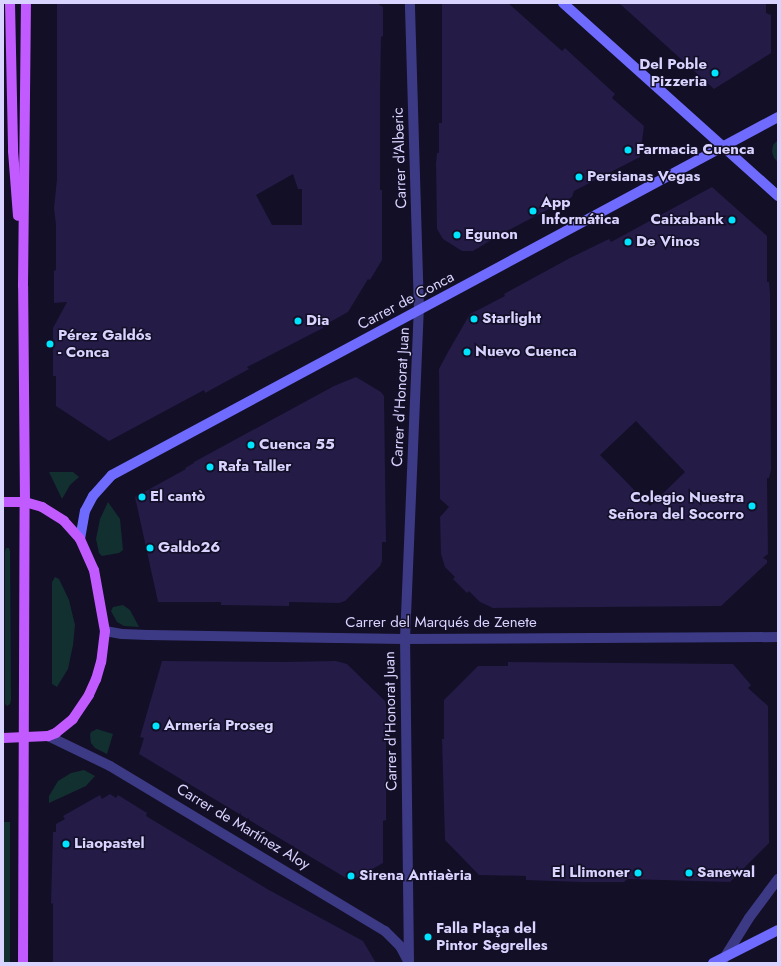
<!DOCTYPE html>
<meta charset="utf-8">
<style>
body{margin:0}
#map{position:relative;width:781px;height:966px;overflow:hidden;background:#130f26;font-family:Jost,sans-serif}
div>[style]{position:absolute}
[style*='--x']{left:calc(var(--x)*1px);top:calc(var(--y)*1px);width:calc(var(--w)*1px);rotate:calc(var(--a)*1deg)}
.green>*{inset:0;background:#12302f;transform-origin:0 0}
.building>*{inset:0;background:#241b47}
.street>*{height:10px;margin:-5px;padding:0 5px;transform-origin:5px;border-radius:5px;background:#3d3a85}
.secondary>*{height:10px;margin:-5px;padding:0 5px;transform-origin:5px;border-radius:5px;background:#6f6bff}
.primary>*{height:10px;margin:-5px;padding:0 5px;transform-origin:5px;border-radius:5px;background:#c25bff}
.dots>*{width:11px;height:11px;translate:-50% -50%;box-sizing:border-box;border:2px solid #130f26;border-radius:50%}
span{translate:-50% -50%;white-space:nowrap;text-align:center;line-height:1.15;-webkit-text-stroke:3px #130f26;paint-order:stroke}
.poi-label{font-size:15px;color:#d9d4ff;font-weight:700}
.right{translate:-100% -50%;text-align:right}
.left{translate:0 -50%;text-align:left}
.street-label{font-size:15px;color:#d9d4ff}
.frame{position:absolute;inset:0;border:4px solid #d9d4ff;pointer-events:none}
</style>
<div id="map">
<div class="green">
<div style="clip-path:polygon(778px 140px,778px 162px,774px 158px,772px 152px,773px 145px)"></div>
<div style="clip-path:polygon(49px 472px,73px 472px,79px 477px,70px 485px,62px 499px)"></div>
<div style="clip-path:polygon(108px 502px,120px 519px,123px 550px,119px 553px,102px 556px,99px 553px,96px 539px,100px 519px)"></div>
<div style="clip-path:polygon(6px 548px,9px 548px,10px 551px,11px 700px,10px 704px,7px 706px,5px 704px,5px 551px)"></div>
<div style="clip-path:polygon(55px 577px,59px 579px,69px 600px,75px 625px,73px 645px,68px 669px,57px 687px,52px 684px,52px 582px)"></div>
<div style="clip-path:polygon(123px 605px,130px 610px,139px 627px,124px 626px,117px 622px,111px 611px,113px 607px)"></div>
<div style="clip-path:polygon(97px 729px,113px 734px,107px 754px,95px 748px,91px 743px,90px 735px,91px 732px)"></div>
<div style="clip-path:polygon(84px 770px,95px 776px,86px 786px,49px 803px,49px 796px,58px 781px,71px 773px)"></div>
<div style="left:3px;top:822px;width:7px;height:141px"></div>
</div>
<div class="building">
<div style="clip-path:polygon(evenodd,57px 3px,377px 3px,383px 7px,383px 36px,381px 37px,380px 95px,380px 190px,382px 190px,382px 260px,370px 280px,368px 279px,348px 312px,323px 326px,323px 328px,247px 367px,249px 369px,205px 393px,204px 390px,109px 441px,56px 406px,56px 376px,53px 376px,53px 328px,67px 302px,54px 303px,54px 271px,56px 270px,56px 225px,54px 208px,57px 179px,57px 3px,293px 174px,298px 189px,302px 189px,302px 225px,272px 225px,256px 195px,293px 174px)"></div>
<div style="clip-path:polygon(442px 3px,508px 3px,562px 51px,565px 48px,615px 94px,612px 98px,644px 126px,640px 157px,574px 191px,572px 197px,503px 233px,473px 251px,462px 251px,443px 239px,437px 229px,436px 163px,437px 153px,439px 153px,439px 123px,442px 123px)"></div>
<div style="clip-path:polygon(619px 3px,766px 3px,766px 13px,771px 15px,771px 53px,714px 89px)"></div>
<div style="clip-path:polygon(evenodd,712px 187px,767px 236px,767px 282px,769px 282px,770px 293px,771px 470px,769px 478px,767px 478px,768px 554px,763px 558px,767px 560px,767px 563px,721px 606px,493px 608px,480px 602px,469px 591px,467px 593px,453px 579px,455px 577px,445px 567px,441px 554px,440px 517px,449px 507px,440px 499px,439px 369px,448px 352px,470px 314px,505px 296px,504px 294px,570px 258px,609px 239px,611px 242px,712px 187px,636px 421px,685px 472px,650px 506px,600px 455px,636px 421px)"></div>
<div style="clip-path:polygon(356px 377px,381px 392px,384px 396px,386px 542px,382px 542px,382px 561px,380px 566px,345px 601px,339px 603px,289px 602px,289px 606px,221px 605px,221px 602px,158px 602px,135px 497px,186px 469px,185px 468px,194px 463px,194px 462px,334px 386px)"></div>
<div style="clip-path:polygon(162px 661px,284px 662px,336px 661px,347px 664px,385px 701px,386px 705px,386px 820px,383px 821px,383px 863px,351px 881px,139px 754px,144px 738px,140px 737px)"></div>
<div style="clip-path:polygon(508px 662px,733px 664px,751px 685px,748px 688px,768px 706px,769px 843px,730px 882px,627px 879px,624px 882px,581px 882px,526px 880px,526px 876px,479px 875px,445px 840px,442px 739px,444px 739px,444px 700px,478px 666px,508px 666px)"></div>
<div style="clip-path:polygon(110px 794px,116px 798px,118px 795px,147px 813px,146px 816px,269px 890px,363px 941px,376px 963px,53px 963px,53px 903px,51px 904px,53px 832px,56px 832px,56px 824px,65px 819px,63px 816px,100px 795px,102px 799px)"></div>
</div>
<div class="street">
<div style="--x:105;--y:631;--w:17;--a:10"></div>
<div style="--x:122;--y:634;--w:26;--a:2"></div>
<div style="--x:148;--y:635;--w:257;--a:0.9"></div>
<div style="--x:405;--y:639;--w:373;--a:-0.3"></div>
<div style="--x:48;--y:736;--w:69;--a:25.8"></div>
<div style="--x:110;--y:766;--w:321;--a:31"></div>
<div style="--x:385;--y:931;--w:21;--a:45"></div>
<div style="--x:400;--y:946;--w:17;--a:62"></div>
<div style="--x:723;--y:960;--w:49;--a:-58.2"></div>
<div style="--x:749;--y:918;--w:49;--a:-53.4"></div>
<div style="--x:409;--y:963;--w:324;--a:-90.7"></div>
<div style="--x:405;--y:639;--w:328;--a:-87.6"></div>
<div style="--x:419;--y:311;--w:308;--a:-91.7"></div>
</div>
<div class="secondary">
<div style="--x:563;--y:3;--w:289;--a:41.9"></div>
<div style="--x:80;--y:539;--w:28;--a:-80"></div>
<div style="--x:85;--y:511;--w:17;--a:-62"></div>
<div style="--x:93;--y:496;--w:28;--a:-48"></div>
<div style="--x:112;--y:475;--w:756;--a:-28.26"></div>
<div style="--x:713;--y:963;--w:73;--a:-26.9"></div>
</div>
<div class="primary">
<div style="--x:10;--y:3;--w:148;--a:88.8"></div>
<div style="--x:13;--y:151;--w:65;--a:85.6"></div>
<div style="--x:3;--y:502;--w:22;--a:0"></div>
<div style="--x:25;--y:502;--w:18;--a:16"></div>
<div style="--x:42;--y:507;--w:26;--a:32"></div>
<div style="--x:64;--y:521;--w:24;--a:48"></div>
<div style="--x:80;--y:539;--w:34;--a:66"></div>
<div style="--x:94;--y:570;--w:62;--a:79.8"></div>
<div style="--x:105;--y:631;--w:31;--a:97"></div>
<div style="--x:101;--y:662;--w:18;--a:106"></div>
<div style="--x:96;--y:679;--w:17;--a:114"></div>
<div style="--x:89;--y:695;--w:29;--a:124"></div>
<div style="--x:73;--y:719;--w:22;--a:141"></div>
<div style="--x:56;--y:733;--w:9;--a:159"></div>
<div style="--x:48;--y:736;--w:45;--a:177.5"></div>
<div style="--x:23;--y:963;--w:461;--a:-89.8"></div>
<div style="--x:25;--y:502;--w:216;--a:-90.5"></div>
<div style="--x:23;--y:286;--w:283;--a:-89.4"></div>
</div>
<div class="dots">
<div style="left:715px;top:73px;background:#00e5ff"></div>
<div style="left:628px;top:150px;background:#00e5ff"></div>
<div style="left:579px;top:177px;background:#00e5ff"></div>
<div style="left:533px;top:211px;background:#00e5ff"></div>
<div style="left:732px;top:220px;background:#00e5ff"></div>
<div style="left:457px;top:235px;background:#00e5ff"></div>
<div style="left:628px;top:242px;background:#00e5ff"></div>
<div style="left:474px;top:319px;background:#00e5ff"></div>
<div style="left:298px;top:321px;background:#00e5ff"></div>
<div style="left:50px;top:344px;background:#00e5ff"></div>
<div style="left:467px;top:352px;background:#00e5ff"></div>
<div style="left:251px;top:445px;background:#00e5ff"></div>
<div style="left:210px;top:467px;background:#00e5ff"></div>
<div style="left:142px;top:497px;background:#00e5ff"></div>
<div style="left:752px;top:506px;background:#00e5ff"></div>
<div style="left:150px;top:548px;background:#00e5ff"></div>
<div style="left:156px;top:726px;background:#00e5ff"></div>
<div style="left:66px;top:844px;background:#00e5ff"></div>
<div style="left:638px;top:873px;background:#00e5ff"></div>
<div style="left:689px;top:873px;background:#00e5ff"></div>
<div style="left:351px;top:876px;background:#00e5ff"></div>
<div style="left:428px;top:937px;background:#00e5ff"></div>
</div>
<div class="poi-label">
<span class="right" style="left:707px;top:73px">Del Poble<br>Pizzeria</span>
<span class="left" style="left:636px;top:150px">Farmacia Cuenca</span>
<span class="left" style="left:587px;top:177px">Persianas Vegas</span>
<span class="left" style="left:541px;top:211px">App<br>Informática</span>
<span class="right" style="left:724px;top:220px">Caixabank</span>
<span class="left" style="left:465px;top:235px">Egunon</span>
<span class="left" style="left:636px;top:242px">De Vinos</span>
<span class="left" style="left:482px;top:319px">Starlight</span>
<span class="left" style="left:306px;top:321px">Dia</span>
<span class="left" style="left:58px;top:344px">Pérez Galdós<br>- Conca</span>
<span class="left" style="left:475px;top:352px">Nuevo Cuenca</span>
<span class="left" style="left:259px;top:445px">Cuenca 55</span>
<span class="left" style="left:218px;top:467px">Rafa Taller</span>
<span class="left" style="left:150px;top:497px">El cantò</span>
<span class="right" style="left:744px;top:506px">Colegio Nuestra<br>Señora del Socorro</span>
<span class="left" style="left:158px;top:548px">Galdo26</span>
<span class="left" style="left:164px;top:726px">Armería Proseg</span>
<span class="left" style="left:74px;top:844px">Liaopastel</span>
<span class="right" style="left:630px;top:873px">El Llimoner</span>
<span class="left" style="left:697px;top:873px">Sanewal</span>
<span class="left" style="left:359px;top:876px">Sirena Antiaèria</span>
<span class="left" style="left:436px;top:937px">Falla Plaça del<br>Pintor Segrelles</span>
</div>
<div class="street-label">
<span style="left:400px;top:158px;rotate:-92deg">Carrer d'Alberic</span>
<span style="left:406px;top:301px;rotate:-28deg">Carrer de Conca</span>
<span style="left:401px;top:397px;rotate:-87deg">Carrer d'Honorat Juan</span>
<span style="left:441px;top:623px">Carrer del Marqués de Zenete</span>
<span style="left:391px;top:721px;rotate:-91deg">Carrer d'Honorat Juan</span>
<span style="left:243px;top:827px;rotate:31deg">Carrer de Martínez Aloy</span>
</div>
<div class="frame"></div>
</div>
